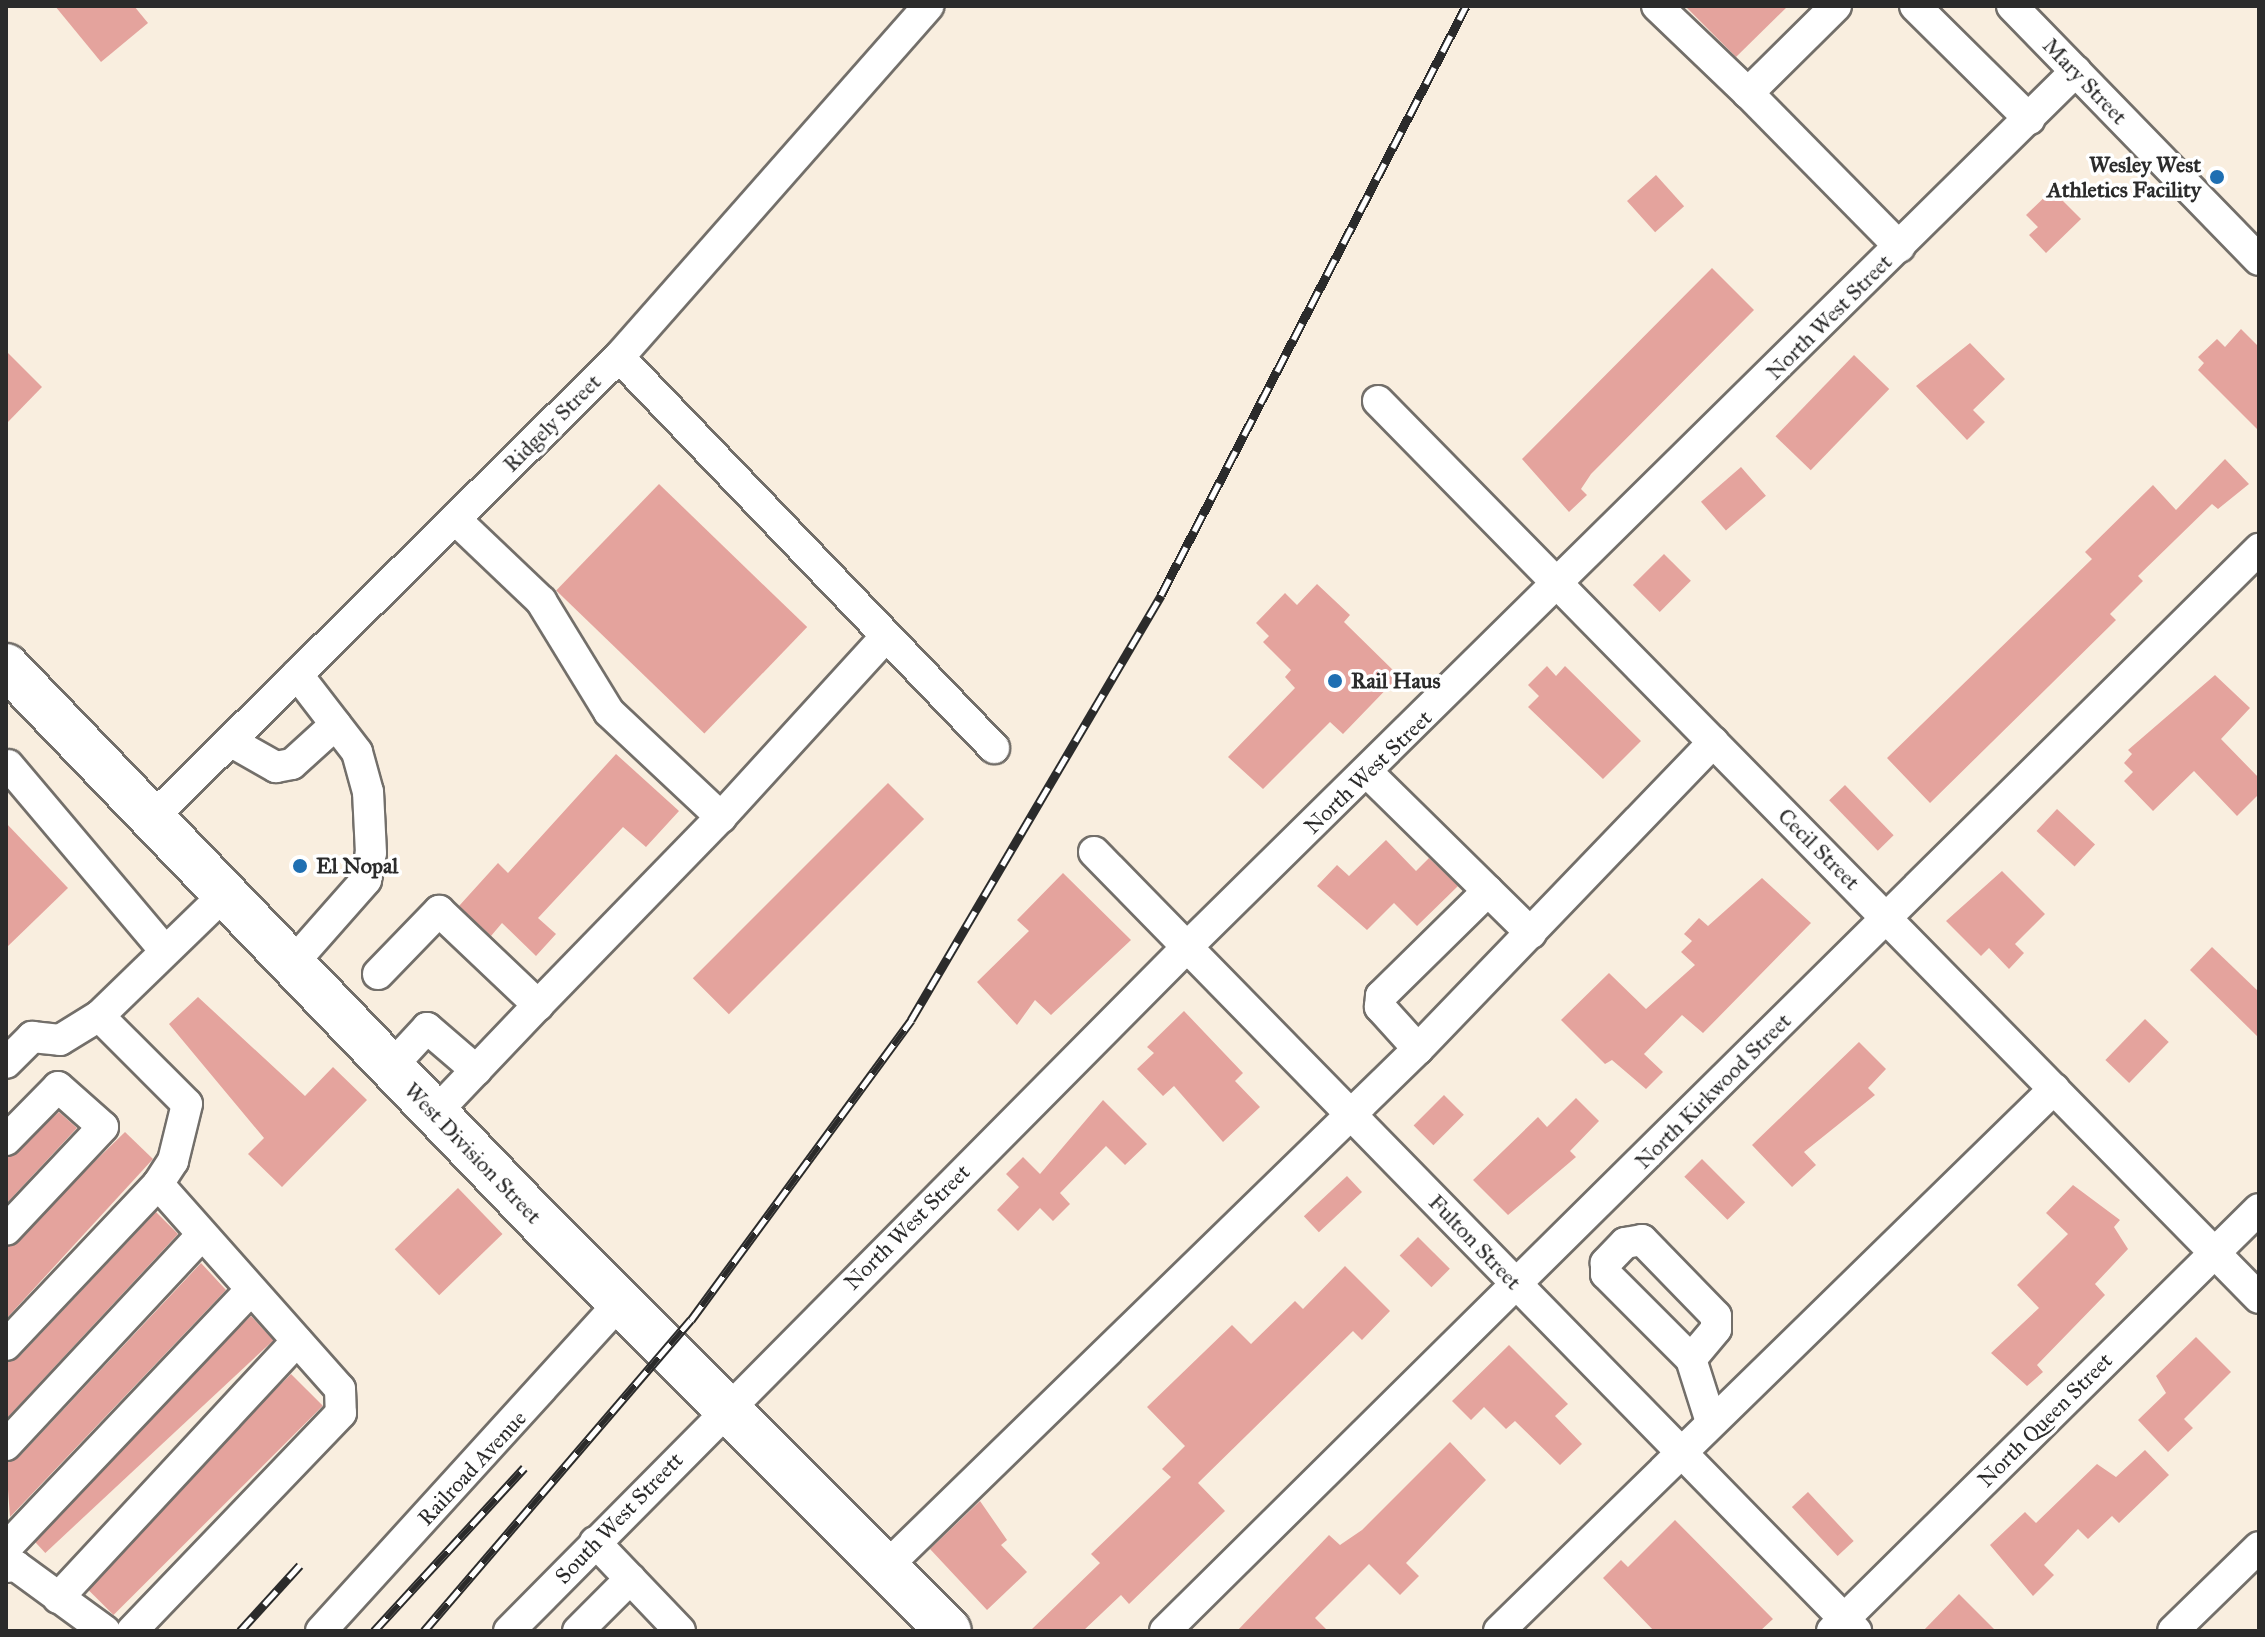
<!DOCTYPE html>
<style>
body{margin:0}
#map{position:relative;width:2265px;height:1637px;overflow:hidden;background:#f9eedf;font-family:"IM FELL Great Primer",serif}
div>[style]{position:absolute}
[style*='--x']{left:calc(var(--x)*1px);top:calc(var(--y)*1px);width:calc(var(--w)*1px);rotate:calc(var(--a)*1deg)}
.building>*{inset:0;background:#e4a39d;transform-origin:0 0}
.roads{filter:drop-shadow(2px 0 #736f6a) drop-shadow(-2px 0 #736f6a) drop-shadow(0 2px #736f6a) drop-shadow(0 -2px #736f6a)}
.minor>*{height:30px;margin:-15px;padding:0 15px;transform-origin:15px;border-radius:15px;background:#fff}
.highway>*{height:44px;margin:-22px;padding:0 22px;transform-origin:22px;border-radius:22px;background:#fff}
.rail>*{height:9px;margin-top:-4.5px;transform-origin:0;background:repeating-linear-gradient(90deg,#fff 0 18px,#2b2b2b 0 36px);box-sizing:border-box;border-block:2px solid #2b2b2b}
.dots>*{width:22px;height:22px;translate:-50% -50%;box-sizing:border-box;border:4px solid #fff;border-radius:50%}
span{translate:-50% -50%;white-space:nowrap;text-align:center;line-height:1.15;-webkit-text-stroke:7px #fff;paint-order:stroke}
.street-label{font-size:22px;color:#2b2b2b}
.poi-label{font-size:22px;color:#2b2b2b;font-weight:700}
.right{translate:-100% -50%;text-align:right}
.left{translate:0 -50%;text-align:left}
.frame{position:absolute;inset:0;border:8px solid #2b2b2b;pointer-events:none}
</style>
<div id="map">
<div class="building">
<div style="clip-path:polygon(55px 6px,134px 6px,148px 23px,101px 62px)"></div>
<div style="clip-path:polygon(1685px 6px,1788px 6px,1736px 57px)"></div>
<div style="left:1656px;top:175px;width:42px;height:39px;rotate:48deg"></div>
<div style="clip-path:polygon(2052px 190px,2081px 219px,2046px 253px,2029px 235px,2038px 227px,2026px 215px)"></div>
<div style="clip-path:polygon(1712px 268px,1754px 310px,1591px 474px,1581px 489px,1587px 495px,1569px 512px,1522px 459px)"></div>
<div style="clip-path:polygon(2241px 329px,2259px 347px,2259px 431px,2198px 370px,2204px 363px,2198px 357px,2217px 339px,2225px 347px)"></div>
<div style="clip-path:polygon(1970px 343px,2005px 379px,1973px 410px,1985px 422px,1967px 440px,1916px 386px)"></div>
<div style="clip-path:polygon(6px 351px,42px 387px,6px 424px)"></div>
<div style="left:1854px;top:355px;width:49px;height:113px;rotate:44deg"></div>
<div style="clip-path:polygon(2225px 459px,2249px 484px,2218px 509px,2212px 504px,2138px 576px,2143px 581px,2110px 614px,2116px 620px,1930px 803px,1887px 758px,2092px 559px,2085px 552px,2153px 485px,2176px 510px)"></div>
<div style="left:1741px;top:467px;width:38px;height:53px;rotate:49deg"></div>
<div style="left:659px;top:484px;width:206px;height:148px;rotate:44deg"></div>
<div style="left:1664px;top:554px;width:38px;height:44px;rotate:45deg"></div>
<div style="clip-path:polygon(1317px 584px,1350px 615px,1344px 622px,1399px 676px,1343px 734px,1330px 722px,1263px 789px,1228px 757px,1295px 688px,1285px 677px,1291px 670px,1263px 642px,1269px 636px,1256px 623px,1285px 593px,1297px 605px)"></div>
<div style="clip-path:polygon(1547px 666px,1556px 676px,1565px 666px,1641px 741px,1603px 779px,1528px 707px,1539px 696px,1528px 685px)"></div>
<div style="clip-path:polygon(2215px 675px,2250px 708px,2221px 739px,2259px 778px,2259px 794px,2237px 816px,2194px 771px,2153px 811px,2124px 781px,2133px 772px,2124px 763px,2132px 754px,2128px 750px)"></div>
<div style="clip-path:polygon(616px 754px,679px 811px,646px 847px,623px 827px,538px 918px,556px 934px,536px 956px,502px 923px,491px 936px,459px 906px,498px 863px,508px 873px)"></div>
<div style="left:888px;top:783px;width:51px;height:276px;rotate:45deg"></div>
<div style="left:1845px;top:785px;width:70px;height:22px;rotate:46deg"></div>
<div style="left:2057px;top:809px;width:52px;height:30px;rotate:43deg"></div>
<div style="clip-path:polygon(6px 823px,68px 888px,6px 948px)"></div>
<div style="clip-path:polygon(1386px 840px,1416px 871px,1429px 858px,1458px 886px,1417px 926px,1394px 903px,1367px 930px,1317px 886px,1337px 865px,1349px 876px)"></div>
<div style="clip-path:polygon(2002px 871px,2045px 914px,2015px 944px,2024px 953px,2009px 969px,1989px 948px,1981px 956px,1946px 921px)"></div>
<div style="clip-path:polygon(1063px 873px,1131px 940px,1051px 1015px,1035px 1000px,1017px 1025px,977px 982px,1029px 931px,1017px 920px)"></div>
<div style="clip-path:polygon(1762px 878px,1811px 923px,1703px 1033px,1682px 1015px,1644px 1054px,1663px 1072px,1646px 1089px,1612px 1060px,1605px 1064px,1561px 1020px,1609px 973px,1646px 1009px,1695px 965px,1681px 952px,1692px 941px,1684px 934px,1699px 918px,1708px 926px)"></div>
<div style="clip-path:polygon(2212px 947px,2259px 992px,2259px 1038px,2190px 970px)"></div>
<div style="clip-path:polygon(198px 997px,305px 1096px,333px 1067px,367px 1100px,282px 1187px,248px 1154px,264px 1138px,169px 1024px)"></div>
<div style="clip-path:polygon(1184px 1011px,1243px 1073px,1235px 1081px,1260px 1107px,1223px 1142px,1174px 1086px,1163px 1096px,1137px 1069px,1154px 1053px,1147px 1047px)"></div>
<div style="left:2145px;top:1019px;width:33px;height:57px;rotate:44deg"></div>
<div style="clip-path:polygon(1859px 1042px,1886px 1069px,1868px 1088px,1875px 1095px,1804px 1152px,1816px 1165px,1792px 1187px,1752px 1145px)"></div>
<div style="left:1444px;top:1095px;width:28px;height:43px;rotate:45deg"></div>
<div style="clip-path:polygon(1576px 1098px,1599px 1121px,1570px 1151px,1576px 1157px,1508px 1215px,1473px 1180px,1538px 1117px,1547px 1127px)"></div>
<div style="clip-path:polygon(1103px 1100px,1147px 1144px,1125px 1165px,1106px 1146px,1060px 1193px,1070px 1204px,1053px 1221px,1040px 1208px,1018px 1231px,997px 1210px,1019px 1187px,1006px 1174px,1023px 1157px,1040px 1174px)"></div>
<div style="clip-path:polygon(59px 1112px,77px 1128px,6px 1204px,6px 1157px)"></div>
<div style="clip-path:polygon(125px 1132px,153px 1159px,6px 1319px,6px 1248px)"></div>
<div style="left:1702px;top:1159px;width:61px;height:25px;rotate:45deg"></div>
<div style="left:1347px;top:1176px;width:22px;height:59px;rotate:47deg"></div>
<div style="clip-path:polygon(2073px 1185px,2120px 1220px,2114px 1227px,2128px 1249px,2095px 1284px,2105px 1295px,2037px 1365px,2043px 1372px,2027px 1386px,1991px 1353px,2039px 1308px,2017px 1285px,2068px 1234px,2046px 1213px)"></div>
<div style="left:458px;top:1188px;width:64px;height:88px;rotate:46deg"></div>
<div style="clip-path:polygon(156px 1212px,178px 1234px,6px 1419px,6px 1362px,19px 1357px)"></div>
<div style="left:1418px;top:1237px;width:45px;height:26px;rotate:45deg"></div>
<div style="clip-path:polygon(201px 1263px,226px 1290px,10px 1517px,6px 1462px,19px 1457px)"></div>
<div style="clip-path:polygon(1345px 1266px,1390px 1311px,1362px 1340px,1353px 1331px,1198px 1483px,1225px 1511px,1129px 1604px,1121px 1595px,1083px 1631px,1030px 1631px,1100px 1563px,1091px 1554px,1171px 1477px,1162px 1469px,1185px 1446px,1147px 1407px,1232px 1325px,1251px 1344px,1295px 1301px,1303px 1309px)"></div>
<div style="left:251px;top:1316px;width:33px;height:312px;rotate:47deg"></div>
<div style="clip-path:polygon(2196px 1337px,2231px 1372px,2184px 1419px,2193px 1428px,2168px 1452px,2138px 1420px,2166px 1393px,2156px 1376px)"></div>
<div style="clip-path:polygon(1509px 1345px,1568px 1404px,1555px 1416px,1582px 1444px,1560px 1465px,1515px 1421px,1506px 1429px,1484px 1407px,1471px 1420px,1452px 1401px)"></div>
<div style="left:291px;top:1374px;width:45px;height:296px;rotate:45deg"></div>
<div style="clip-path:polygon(1450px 1442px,1486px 1480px,1406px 1563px,1419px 1576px,1400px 1595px,1369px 1564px,1315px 1618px,1328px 1631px,1237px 1631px,1329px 1535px,1340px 1545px,1362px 1530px)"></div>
<div style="clip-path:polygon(2145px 1450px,2169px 1475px,2119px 1523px,2112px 1516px,2088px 1539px,2078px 1529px,2044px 1565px,2054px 1575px,2033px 1596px,1990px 1545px,2025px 1512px,2036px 1523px,2097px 1464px,2116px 1477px)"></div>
<div style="left:1808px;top:1492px;width:67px;height:22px;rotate:47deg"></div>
<div style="clip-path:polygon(980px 1501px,1007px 1540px,1001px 1545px,1027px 1572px,987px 1610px,930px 1549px)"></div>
<div style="clip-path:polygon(1675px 1520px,1773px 1619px,1760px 1631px,1654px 1631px,1603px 1578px,1621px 1560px,1628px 1567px)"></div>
<div style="clip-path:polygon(1959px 1594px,1996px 1631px,1923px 1631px)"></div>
</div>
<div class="roads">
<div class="minor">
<div style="--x:1657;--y:6;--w:126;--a:43.7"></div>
<div style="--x:1836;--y:6;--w:124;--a:135.3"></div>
<div style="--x:1748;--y:93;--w:216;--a:45.4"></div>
<div style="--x:1915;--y:6;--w:161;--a:44.7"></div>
<div style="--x:2012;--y:6;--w:354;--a:45.8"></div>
<div style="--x:619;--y:357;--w:542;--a:46.2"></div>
<div style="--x:1378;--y:401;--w:1257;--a:45.52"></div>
<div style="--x:455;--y:519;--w:119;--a:43.6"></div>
<div style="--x:541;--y:601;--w:130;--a:58.5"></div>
<div style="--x:609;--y:712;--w:154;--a:43.2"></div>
<div style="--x:721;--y:817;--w:245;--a:-47.6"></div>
<div style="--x:230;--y:741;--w:53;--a:29.5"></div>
<div style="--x:276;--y:767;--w:16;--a:-11"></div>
<div style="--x:292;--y:764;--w:59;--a:-42.3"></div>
<div style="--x:8;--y:765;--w:243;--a:49.8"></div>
<div style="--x:1367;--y:772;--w:230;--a:44.5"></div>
<div style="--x:152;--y:818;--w:656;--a:-44.63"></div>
<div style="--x:619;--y:357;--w:468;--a:-48.6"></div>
<div style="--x:1094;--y:852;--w:1090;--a:45.63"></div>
<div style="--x:292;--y:964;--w:112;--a:-48.6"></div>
<div style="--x:366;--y:880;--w:27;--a:-80"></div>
<div style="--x:371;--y:853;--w:61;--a:-92.8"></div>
<div style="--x:368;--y:792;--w:41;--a:-105.4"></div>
<div style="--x:357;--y:752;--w:98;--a:-127.6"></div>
<div style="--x:378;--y:974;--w:88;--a:-45.9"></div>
<div style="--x:439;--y:911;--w:137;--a:43.5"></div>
<div style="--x:538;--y:1005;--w:149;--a:133.6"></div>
<div style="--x:538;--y:1005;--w:262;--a:-45.8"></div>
<div style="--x:99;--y:1016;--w:124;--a:45"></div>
<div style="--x:187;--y:1104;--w:59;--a:103.8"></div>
<div style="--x:173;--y:1161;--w:27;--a:123"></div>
<div style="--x:158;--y:1184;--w:274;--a:48.4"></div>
<div style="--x:340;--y:1389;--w:24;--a:88"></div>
<div style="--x:341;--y:1413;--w:302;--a:133.8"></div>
<div style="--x:1418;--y:1049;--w:57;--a:-132.1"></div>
<div style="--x:1380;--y:1007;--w:11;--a:-85"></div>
<div style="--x:1381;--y:996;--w:150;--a:-44.5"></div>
<div style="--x:6;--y:1063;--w:37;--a:-45"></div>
<div style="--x:32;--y:1037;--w:28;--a:6"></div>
<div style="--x:60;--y:1040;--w:46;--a:-31.6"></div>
<div style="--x:99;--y:1016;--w:175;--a:-44.1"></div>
<div style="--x:391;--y:1067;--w:53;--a:-47.3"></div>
<div style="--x:427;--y:1028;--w:65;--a:40.6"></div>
<div style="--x:6;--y:1140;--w:74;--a:-45.5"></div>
<div style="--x:58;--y:1087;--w:60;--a:41.6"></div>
<div style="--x:103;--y:1127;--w:141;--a:133.3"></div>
<div style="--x:6;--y:1345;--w:221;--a:-46.6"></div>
<div style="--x:1691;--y:1359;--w:39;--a:-50"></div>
<div style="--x:1716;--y:1329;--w:13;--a:-90"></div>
<div style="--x:1716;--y:1316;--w:106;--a:-134.2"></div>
<div style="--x:1642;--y:1240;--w:17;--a:170"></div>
<div style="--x:1625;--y:1243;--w:28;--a:134"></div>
<div style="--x:1606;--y:1263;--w:11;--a:90"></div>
<div style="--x:1606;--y:1274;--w:120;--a:45"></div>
<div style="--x:1691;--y:1359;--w:63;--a:72.4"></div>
<div style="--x:6;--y:1445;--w:283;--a:-47"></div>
<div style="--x:595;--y:1542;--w:123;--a:46.3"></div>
<div style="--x:6;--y:1548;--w:353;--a:-46.5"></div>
<div style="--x:887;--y:1566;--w:741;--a:-44.23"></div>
<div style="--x:1418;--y:1049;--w:426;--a:-46.1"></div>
<div style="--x:6;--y:1567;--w:10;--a:-6"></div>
<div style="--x:16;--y:1566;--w:110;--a:36.1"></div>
<div style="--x:58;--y:1598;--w:351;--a:-47.1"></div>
<div style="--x:321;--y:1631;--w:446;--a:-47.7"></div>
<div style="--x:509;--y:1631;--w:963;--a:-45.25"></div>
<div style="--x:1187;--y:947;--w:1248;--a:-44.58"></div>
<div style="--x:578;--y:1631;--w:74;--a:-45"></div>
<div style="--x:1165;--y:1631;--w:1539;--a:-44.68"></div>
<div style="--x:1499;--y:1631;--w:776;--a:-44.32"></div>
<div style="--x:1832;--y:1631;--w:600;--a:-44.66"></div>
<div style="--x:2173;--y:1631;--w:120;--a:-44.3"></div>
</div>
<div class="highway">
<div style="--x:6;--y:666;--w:778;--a:46.15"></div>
<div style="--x:545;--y:1227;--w:571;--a:45"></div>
</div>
</div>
<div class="rail">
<div style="--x:240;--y:1631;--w:89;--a:-47.7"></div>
<div style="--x:374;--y:1631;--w:222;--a:-47.4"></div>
<div style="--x:424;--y:1631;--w:410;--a:-49.4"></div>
<div style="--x:691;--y:1320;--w:372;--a:-53.7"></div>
<div style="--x:911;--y:1020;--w:493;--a:-59.5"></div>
<div style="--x:1161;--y:595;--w:663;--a:-62.62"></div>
</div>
<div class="dots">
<div style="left:2217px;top:177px;background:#1f6fb2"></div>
<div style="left:1335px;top:681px;background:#1f6fb2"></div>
<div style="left:300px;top:866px;background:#1f6fb2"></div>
</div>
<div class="street-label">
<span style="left:2085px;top:81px;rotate:46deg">Mary Street</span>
<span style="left:1829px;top:317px;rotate:-45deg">North West Street</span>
<span style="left:552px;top:423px;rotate:-45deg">Ridgely Street</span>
<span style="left:1368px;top:772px;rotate:-44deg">North West Street</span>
<span style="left:1819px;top:849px;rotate:45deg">Cecil Street</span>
<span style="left:1713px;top:1091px;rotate:-45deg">North Kirkwood Street</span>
<span style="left:473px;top:1153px;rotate:46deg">West Division Street</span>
<span style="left:907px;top:1227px;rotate:-45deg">North West Street</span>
<span style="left:1475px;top:1242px;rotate:46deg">Fulton Street</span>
<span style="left:2045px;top:1420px;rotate:-45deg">North Queen Street</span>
<span style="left:472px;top:1468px;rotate:-47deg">Railroad Avenue</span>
<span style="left:619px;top:1518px;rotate:-46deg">South West Streett</span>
</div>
<div class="poi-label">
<span class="right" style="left:2201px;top:177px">Wesley West<br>Athletics Facility</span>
<span class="left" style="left:1351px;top:681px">Rail Haus</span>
<span class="left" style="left:316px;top:866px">El Nopal</span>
</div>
<div class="frame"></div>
</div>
